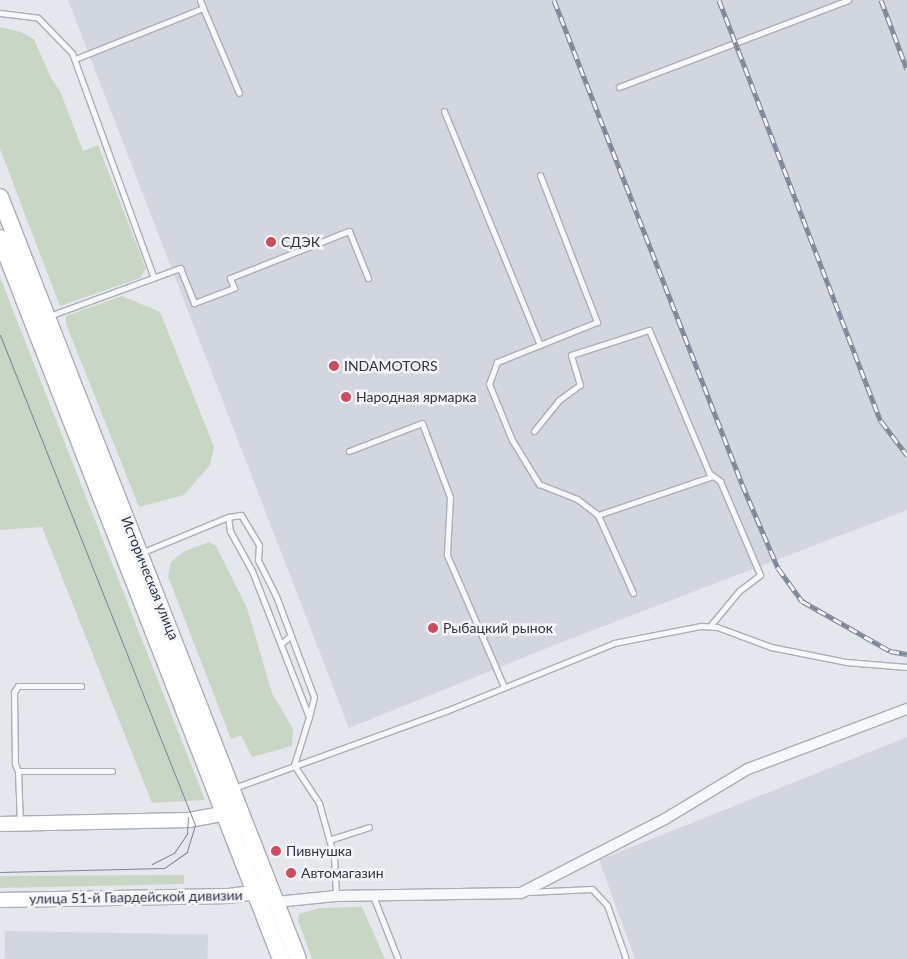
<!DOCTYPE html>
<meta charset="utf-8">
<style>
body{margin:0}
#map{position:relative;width:907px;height:959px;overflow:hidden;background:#e4e7ec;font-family:Lato,sans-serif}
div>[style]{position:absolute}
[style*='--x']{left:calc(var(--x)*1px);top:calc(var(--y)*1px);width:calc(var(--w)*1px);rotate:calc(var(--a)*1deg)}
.built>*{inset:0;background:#d2d6de;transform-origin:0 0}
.green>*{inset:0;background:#c9d6c5}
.roads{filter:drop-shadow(1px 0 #a9aeb7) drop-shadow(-1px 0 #a9aeb7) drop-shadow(0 1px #a9aeb7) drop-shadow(0 -1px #a9aeb7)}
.service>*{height:5px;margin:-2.5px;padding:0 2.5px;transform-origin:2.5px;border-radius:2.5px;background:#f7f8fa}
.minor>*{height:10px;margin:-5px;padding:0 5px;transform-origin:5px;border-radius:5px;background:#f7f8fa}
.secondary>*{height:14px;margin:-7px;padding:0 7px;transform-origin:7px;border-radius:7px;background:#fff}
.trunk>*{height:16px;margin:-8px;padding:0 8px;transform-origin:8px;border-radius:8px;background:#fff}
.tram>*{height:1px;margin:-0.5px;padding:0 0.5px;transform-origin:0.5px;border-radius:0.5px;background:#7d8696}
.rail>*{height:5px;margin-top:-2.5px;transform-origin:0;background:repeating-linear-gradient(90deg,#f4f6f9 0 9px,#7d8696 0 18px);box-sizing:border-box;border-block:1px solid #7d8696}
.dots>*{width:14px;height:14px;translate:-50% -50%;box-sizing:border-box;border:2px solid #f4f6f9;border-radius:50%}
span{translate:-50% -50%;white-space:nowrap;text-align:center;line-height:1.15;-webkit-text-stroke:5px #f4f6f9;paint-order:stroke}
.poi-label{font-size:14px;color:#2b3445}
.left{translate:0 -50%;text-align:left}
.street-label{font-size:14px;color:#2b3445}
</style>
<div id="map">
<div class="built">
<div style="clip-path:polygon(68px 0,907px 0,907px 510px,562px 642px,349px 728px)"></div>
<div style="clip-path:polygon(907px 737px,907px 959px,635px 959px,599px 860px)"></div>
<div style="left:5px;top:931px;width:203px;height:28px;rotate:1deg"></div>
</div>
<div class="green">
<div style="clip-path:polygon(0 27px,21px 32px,34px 39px,51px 78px,60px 91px,83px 151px,98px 145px,146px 269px,140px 278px,60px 306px,0 149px)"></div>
<div style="clip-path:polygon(0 277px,97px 525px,205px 800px,152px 803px,42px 527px,0 530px)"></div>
<div style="clip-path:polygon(122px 296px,160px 312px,214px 447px,210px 465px,184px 495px,139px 507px,66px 324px,66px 316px)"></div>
<div style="clip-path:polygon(209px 542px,216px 546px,247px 608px,272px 693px,293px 729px,292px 746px,252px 757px,241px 735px,231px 739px,168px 576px,171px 562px,183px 552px)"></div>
<div style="clip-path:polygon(184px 875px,184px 884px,0 888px,0 876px)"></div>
<div style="clip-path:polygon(362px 907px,385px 959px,312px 959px,298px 920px,299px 914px,319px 908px)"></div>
</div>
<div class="roads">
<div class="service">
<div style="--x:200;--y:0;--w:9;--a:69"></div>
<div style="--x:0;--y:13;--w:38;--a:7"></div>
<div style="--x:38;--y:18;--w:49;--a:45.8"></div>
<div style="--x:72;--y:53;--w:239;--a:70"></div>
<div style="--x:75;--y:59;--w:138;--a:-21.7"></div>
<div style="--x:203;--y:8;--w:92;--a:67"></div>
<div style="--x:619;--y:87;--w:245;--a:-20.8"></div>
<div style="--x:444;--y:111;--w:253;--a:67.7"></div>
<div style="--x:540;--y:175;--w:158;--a:68.8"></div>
<div style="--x:597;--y:322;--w:108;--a:158.2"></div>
<div style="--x:497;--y:362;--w:23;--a:110"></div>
<div style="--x:489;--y:384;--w:61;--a:67.7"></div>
<div style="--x:512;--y:440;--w:52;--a:58.5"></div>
<div style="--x:539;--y:484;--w:41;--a:21.5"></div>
<div style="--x:577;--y:499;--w:26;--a:37"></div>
<div style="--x:49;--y:316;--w:140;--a:-20.1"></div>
<div style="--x:180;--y:268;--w:38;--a:68"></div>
<div style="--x:194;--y:303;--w:43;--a:-20.6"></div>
<div style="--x:234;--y:288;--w:11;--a:-112"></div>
<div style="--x:230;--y:278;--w:128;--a:-21.6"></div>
<div style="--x:349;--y:231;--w:51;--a:68"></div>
<div style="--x:534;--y:431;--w:40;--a:-51"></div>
<div style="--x:559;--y:400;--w:26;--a:-36"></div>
<div style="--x:580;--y:385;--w:31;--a:-107"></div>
<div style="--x:571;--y:355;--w:82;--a:-17.8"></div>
<div style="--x:649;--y:330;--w:155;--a:67.2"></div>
<div style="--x:709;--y:473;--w:14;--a:36"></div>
<div style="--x:720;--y:481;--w:102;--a:66.9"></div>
<div style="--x:760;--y:575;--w:26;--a:143"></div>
<div style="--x:739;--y:591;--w:45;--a:129.6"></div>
<div style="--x:349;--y:451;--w:78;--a:-21"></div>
<div style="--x:422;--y:423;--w:79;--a:69.3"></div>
<div style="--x:450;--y:497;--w:58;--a:93"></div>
<div style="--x:447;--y:555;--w:144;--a:66.6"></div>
<div style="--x:143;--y:552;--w:92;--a:-22.4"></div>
<div style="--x:633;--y:593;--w:85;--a:-114.2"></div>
<div style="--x:598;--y:515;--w:121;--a:-18.7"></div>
<div style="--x:281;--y:644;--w:13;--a:-42"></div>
<div style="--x:309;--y:717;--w:157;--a:-111.3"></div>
<div style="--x:252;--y:571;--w:46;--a:-118.8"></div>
<div style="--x:230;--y:531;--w:14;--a:-98"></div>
<div style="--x:228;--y:517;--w:13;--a:-9"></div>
<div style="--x:241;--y:515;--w:35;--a:59"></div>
<div style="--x:259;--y:545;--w:15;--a:94"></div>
<div style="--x:258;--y:560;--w:40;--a:63.4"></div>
<div style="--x:276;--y:596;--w:108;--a:69.4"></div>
<div style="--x:314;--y:697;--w:21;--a:104"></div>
<div style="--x:309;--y:717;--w:50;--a:107.4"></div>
<div style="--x:294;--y:765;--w:45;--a:56.7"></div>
<div style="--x:319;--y:803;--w:56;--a:74.5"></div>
<div style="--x:334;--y:857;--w:39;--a:87"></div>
<div style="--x:18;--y:771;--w:8;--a:-113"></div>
<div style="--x:15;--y:764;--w:72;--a:-90.8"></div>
<div style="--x:14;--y:692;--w:7;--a:-56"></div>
<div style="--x:18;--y:686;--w:63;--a:0"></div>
<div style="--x:234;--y:788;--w:226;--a:-20"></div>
<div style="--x:446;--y:711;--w:181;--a:-22"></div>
<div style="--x:614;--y:643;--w:89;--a:-11.1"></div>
<div style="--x:701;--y:626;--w:16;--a:4"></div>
<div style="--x:717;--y:627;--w:58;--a:20.3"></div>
<div style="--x:771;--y:647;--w:76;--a:11.3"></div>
<div style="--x:846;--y:662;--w:61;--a:4.7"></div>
<div style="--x:20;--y:823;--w:52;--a:-92.2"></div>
<div style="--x:18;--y:771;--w:94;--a:0"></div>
<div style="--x:329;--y:840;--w:42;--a:-18"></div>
<div style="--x:527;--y:892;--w:65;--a:-2.6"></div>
<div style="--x:592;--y:889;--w:22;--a:47"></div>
<div style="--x:607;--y:905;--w:57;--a:70.6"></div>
<div style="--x:373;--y:896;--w:68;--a:68.4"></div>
</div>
<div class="minor">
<div style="--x:276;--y:902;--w:60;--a:-5.7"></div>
<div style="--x:336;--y:896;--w:185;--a:-0.9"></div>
<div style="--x:521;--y:893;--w:162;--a:-27.2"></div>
<div style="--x:665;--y:819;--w:97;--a:-31.1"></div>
<div style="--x:748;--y:769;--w:170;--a:-20.7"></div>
</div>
<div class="secondary">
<div style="--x:0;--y:824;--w:189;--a:-1.2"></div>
<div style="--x:189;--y:820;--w:45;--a:-10.3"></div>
<div style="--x:0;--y:900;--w:229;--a:-1"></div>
<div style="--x:229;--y:896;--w:35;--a:-8"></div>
</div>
<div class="trunk">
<div style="--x:0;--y:197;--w:818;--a:68.64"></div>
<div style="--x:0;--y:238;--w:774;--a:68.71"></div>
</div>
</div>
<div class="tram">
<div style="--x:0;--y:335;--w:527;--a:68.3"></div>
<div style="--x:195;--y:825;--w:28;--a:107"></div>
<div style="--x:187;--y:852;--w:28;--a:145"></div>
<div style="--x:164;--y:868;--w:164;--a:178.6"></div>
<div style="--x:152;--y:864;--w:25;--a:-27"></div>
<div style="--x:174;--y:853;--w:23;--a:-56"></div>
<div style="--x:187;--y:834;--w:17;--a:-87"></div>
</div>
<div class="rail">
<div style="--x:554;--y:0;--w:519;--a:68.77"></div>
<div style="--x:742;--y:484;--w:91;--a:66.8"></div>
<div style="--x:778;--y:568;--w:41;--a:54"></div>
<div style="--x:802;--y:601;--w:101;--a:29.6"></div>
<div style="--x:890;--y:651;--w:17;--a:10"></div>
<div style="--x:719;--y:0;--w:451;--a:69"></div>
<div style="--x:881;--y:421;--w:43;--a:52.6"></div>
<div style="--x:881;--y:0;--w:74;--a:69.4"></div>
</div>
<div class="dots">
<div style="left:271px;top:242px;background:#d1495b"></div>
<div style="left:334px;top:366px;background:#d1495b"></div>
<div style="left:346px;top:397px;background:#d1495b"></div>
<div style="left:433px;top:628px;background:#d1495b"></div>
<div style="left:276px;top:851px;background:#d1495b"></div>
<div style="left:291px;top:873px;background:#d1495b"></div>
</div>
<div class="poi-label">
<span class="left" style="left:281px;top:242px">СДЭК</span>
<span class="left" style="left:344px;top:366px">INDAMOTORS</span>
<span class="left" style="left:356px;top:397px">Народная ярмарка</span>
<span class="left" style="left:443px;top:628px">Рыбацкий рынок</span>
<span class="left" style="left:286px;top:851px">Пивнушка</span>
<span class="left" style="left:301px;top:873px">Автомагазин</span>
</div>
<div class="street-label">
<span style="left:150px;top:578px;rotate:68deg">Историческая улица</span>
<span style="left:136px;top:897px;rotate:-1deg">улица 51-й Гвардейской дивизии</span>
</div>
</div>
